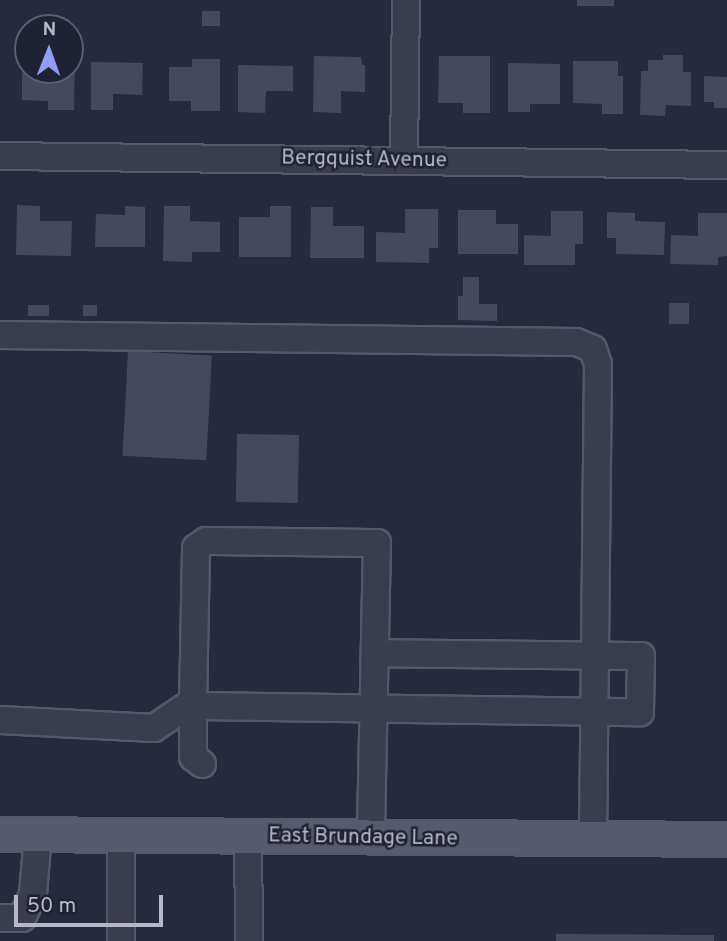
<!DOCTYPE html>
<style>
body{margin:0}
#map{position:relative;width:727px;height:941px;overflow:hidden;background:#262a3f;font-family:Overpass,sans-serif}
div>[style]{position:absolute}
[style*='--x']{left:calc(var(--x)*1px);top:calc(var(--y)*1px);width:calc(var(--w)*1px);rotate:calc(var(--a)*1deg)}
.building>*{inset:0;background:#454960;transform-origin:0 0}
.roads{filter:drop-shadow(2px 0 #555869) drop-shadow(-2px 0 #555869) drop-shadow(0 2px #555869) drop-shadow(0 -2px #555869)}
.minor>*{height:26px;margin:-13px;padding:0 13px;transform-origin:13px;border-radius:13px;background:#3a3d4f}
.major>*{height:33px;margin:-16.5px;padding:0 16.5px;transform-origin:16.5px;border-radius:16.5px;background:#585b6f}
span{translate:-50% -50%;white-space:nowrap;text-align:center;line-height:1.15;-webkit-text-stroke:5px #1f2234;paint-order:stroke}
.street-label{font-size:21px;color:#b6b8c9}
.north{position:absolute;left:14px;top:14px;width:70px;height:70px;box-sizing:border-box;background:#1f2234;border:2px solid #5b5e70;border-radius:50%;rotate:1deg;font-size:19px;font-weight:700;line-height:28px;text-align:center;color:#b6b8c9}
.north::after{content:'';display:block;margin:auto;width:24px;height:32px;background:#909cf5;clip-path:polygon(50% 0,100% 100%,50% 72%,0 100%)}
.scale{position:absolute;left:14px;top:895px;width:149px;height:32px;box-sizing:border-box;border:4px solid #b6b8c9;border-top:0;padding-left:9px;font-size:21px;line-height:24px;white-space:nowrap;color:#b6b8c9;-webkit-text-stroke:5px #1f2234;paint-order:stroke}
</style>
<div id="map">
<div class="building">
<div style="left:577px;top:0;width:37px;height:6px"></div>
<div style="left:202px;top:11px;width:18px;height:15px"></div>
<div style="clip-path:polygon(663px 55px,683px 55px,683px 72px,691px 72px,691px 106px,666px 105px,665px 116px,640px 115px,641px 71px,648px 71px,648px 60px,663px 60px)"></div>
<div style="clip-path:polygon(314px 56px,361px 57px,362px 65px,365px 65px,365px 92px,341px 91px,341px 113px,313px 112px)"></div>
<div style="clip-path:polygon(439px 56px,490px 56px,490px 113px,463px 113px,463px 103px,438px 103px)"></div>
<div style="clip-path:polygon(22px 58px,28px 58px,28px 70px,70px 70px,70px 58px,75px 58px,74px 110px,48px 110px,48px 101px,22px 100px)"></div>
<div style="clip-path:polygon(192px 59px,220px 59px,220px 111px,191px 111px,191px 101px,169px 101px,169px 67px,192px 67px)"></div>
<div style="clip-path:polygon(573px 61px,618px 61px,618px 76px,623px 76px,623px 114px,602px 114px,602px 104px,573px 103px)"></div>
<div style="clip-path:polygon(91px 62px,143px 63px,142px 95px,113px 94px,113px 110px,91px 110px)"></div>
<div style="clip-path:polygon(508px 63px,560px 64px,560px 104px,530px 104px,530px 112px,508px 112px)"></div>
<div style="clip-path:polygon(238px 65px,293px 66px,293px 91px,266px 91px,265px 113px,238px 112px)"></div>
<div style="clip-path:polygon(704px 76px,727px 77px,727px 108px,714px 108px,714px 102px,704px 102px)"></div>
<div style="clip-path:polygon(17px 205px,40px 206px,40px 221px,72px 221px,71px 256px,16px 255px)"></div>
<div style="clip-path:polygon(125px 206px,145px 207px,145px 247px,95px 247px,96px 214px,125px 215px)"></div>
<div style="clip-path:polygon(164px 206px,190px 206px,190px 221px,220px 222px,220px 252px,192px 252px,192px 262px,163px 261px)"></div>
<div style="clip-path:polygon(270px 206px,291px 206px,291px 257px,239px 257px,239px 217px,270px 217px)"></div>
<div style="clip-path:polygon(311px 207px,333px 207px,333px 226px,364px 226px,364px 258px,310px 258px)"></div>
<div style="clip-path:polygon(405px 209px,438px 209px,438px 248px,429px 248px,429px 263px,376px 262px,376px 232px,405px 233px)"></div>
<div style="clip-path:polygon(458px 210px,496px 210px,496px 224px,518px 224px,518px 254px,458px 254px)"></div>
<div style="clip-path:polygon(551px 211px,583px 211px,583px 244px,575px 244px,575px 265px,524px 265px,524px 235px,551px 236px)"></div>
<div style="clip-path:polygon(607px 212px,635px 213px,635px 221px,665px 222px,664px 255px,616px 254px,616px 238px,607px 238px)"></div>
<div style="clip-path:polygon(698px 213px,727px 213px,727px 256px,718px 257px,718px 265px,670px 264px,671px 235px,698px 236px)"></div>
<div style="clip-path:polygon(463px 277px,479px 277px,479px 304px,497px 304px,497px 321px,458px 320px,458px 296px,463px 296px)"></div>
<div style="left:669px;top:303px;width:20px;height:21px"></div>
<div style="left:28px;top:305px;width:21px;height:11px"></div>
<div style="left:83px;top:305px;width:14px;height:11px"></div>
<div style="left:128px;top:351px;width:84px;height:105px;rotate:3deg"></div>
<div style="left:237px;top:434px;width:62px;height:68px;rotate:1deg"></div>
<div style="clip-path:polygon(556px 934px,714px 935px,714px 941px,556px 941px)"></div>
</div>
<div class="roads">
<div class="minor">
<div style="--x:0;--y:156;--w:727;--a:0.71"></div>
<div style="--x:404;--y:160;--w:160;--a:-89.3"></div>
<div style="--x:0;--y:335;--w:576;--a:0.7"></div>
<div style="--x:576;--y:342;--w:18;--a:22"></div>
<div style="--x:593;--y:349;--w:16;--a:72"></div>
<div style="--x:598;--y:364;--w:476;--a:90.6"></div>
<div style="--x:193;--y:706;--w:158;--a:-88.9"></div>
<div style="--x:196;--y:548;--w:12;--a:-35"></div>
<div style="--x:206;--y:541;--w:171;--a:0.7"></div>
<div style="--x:377;--y:543;--w:295;--a:91.2"></div>
<div style="--x:0;--y:720;--w:154;--a:3"></div>
<div style="--x:154;--y:728;--w:48;--a:-34"></div>
<div style="--x:202;--y:764;--w:11;--a:-142"></div>
<div style="--x:193;--y:757;--w:51;--a:-90"></div>
<div style="--x:193;--y:706;--w:447;--a:0.8"></div>
<div style="--x:640;--y:712;--w:56;--a:-89"></div>
<div style="--x:641;--y:656;--w:266;--a:-179.4"></div>
<div style="--x:248;--y:837;--w:104;--a:89.4"></div>
<div style="--x:0;--y:918;--w:22;--a:0"></div>
<div style="--x:22;--y:918;--w:26;--a:-65"></div>
<div style="--x:33;--y:894;--w:59;--a:-85.2"></div>
<div style="--x:121;--y:941;--w:106;--a:-90"></div>
</div>
<div class="major">
<div style="--x:0;--y:834;--w:727;--a:0.39"></div>
</div>
</div>
<div class="street-label">
<span style="left:364px;top:160px;rotate:1deg">Bergquist Avenue</span>
<span style="left:363px;top:838px;rotate:1deg">East Brundage Lane</span>
</div>
<div class="north">N</div>
<div class="scale">50 m</div>
</div>
